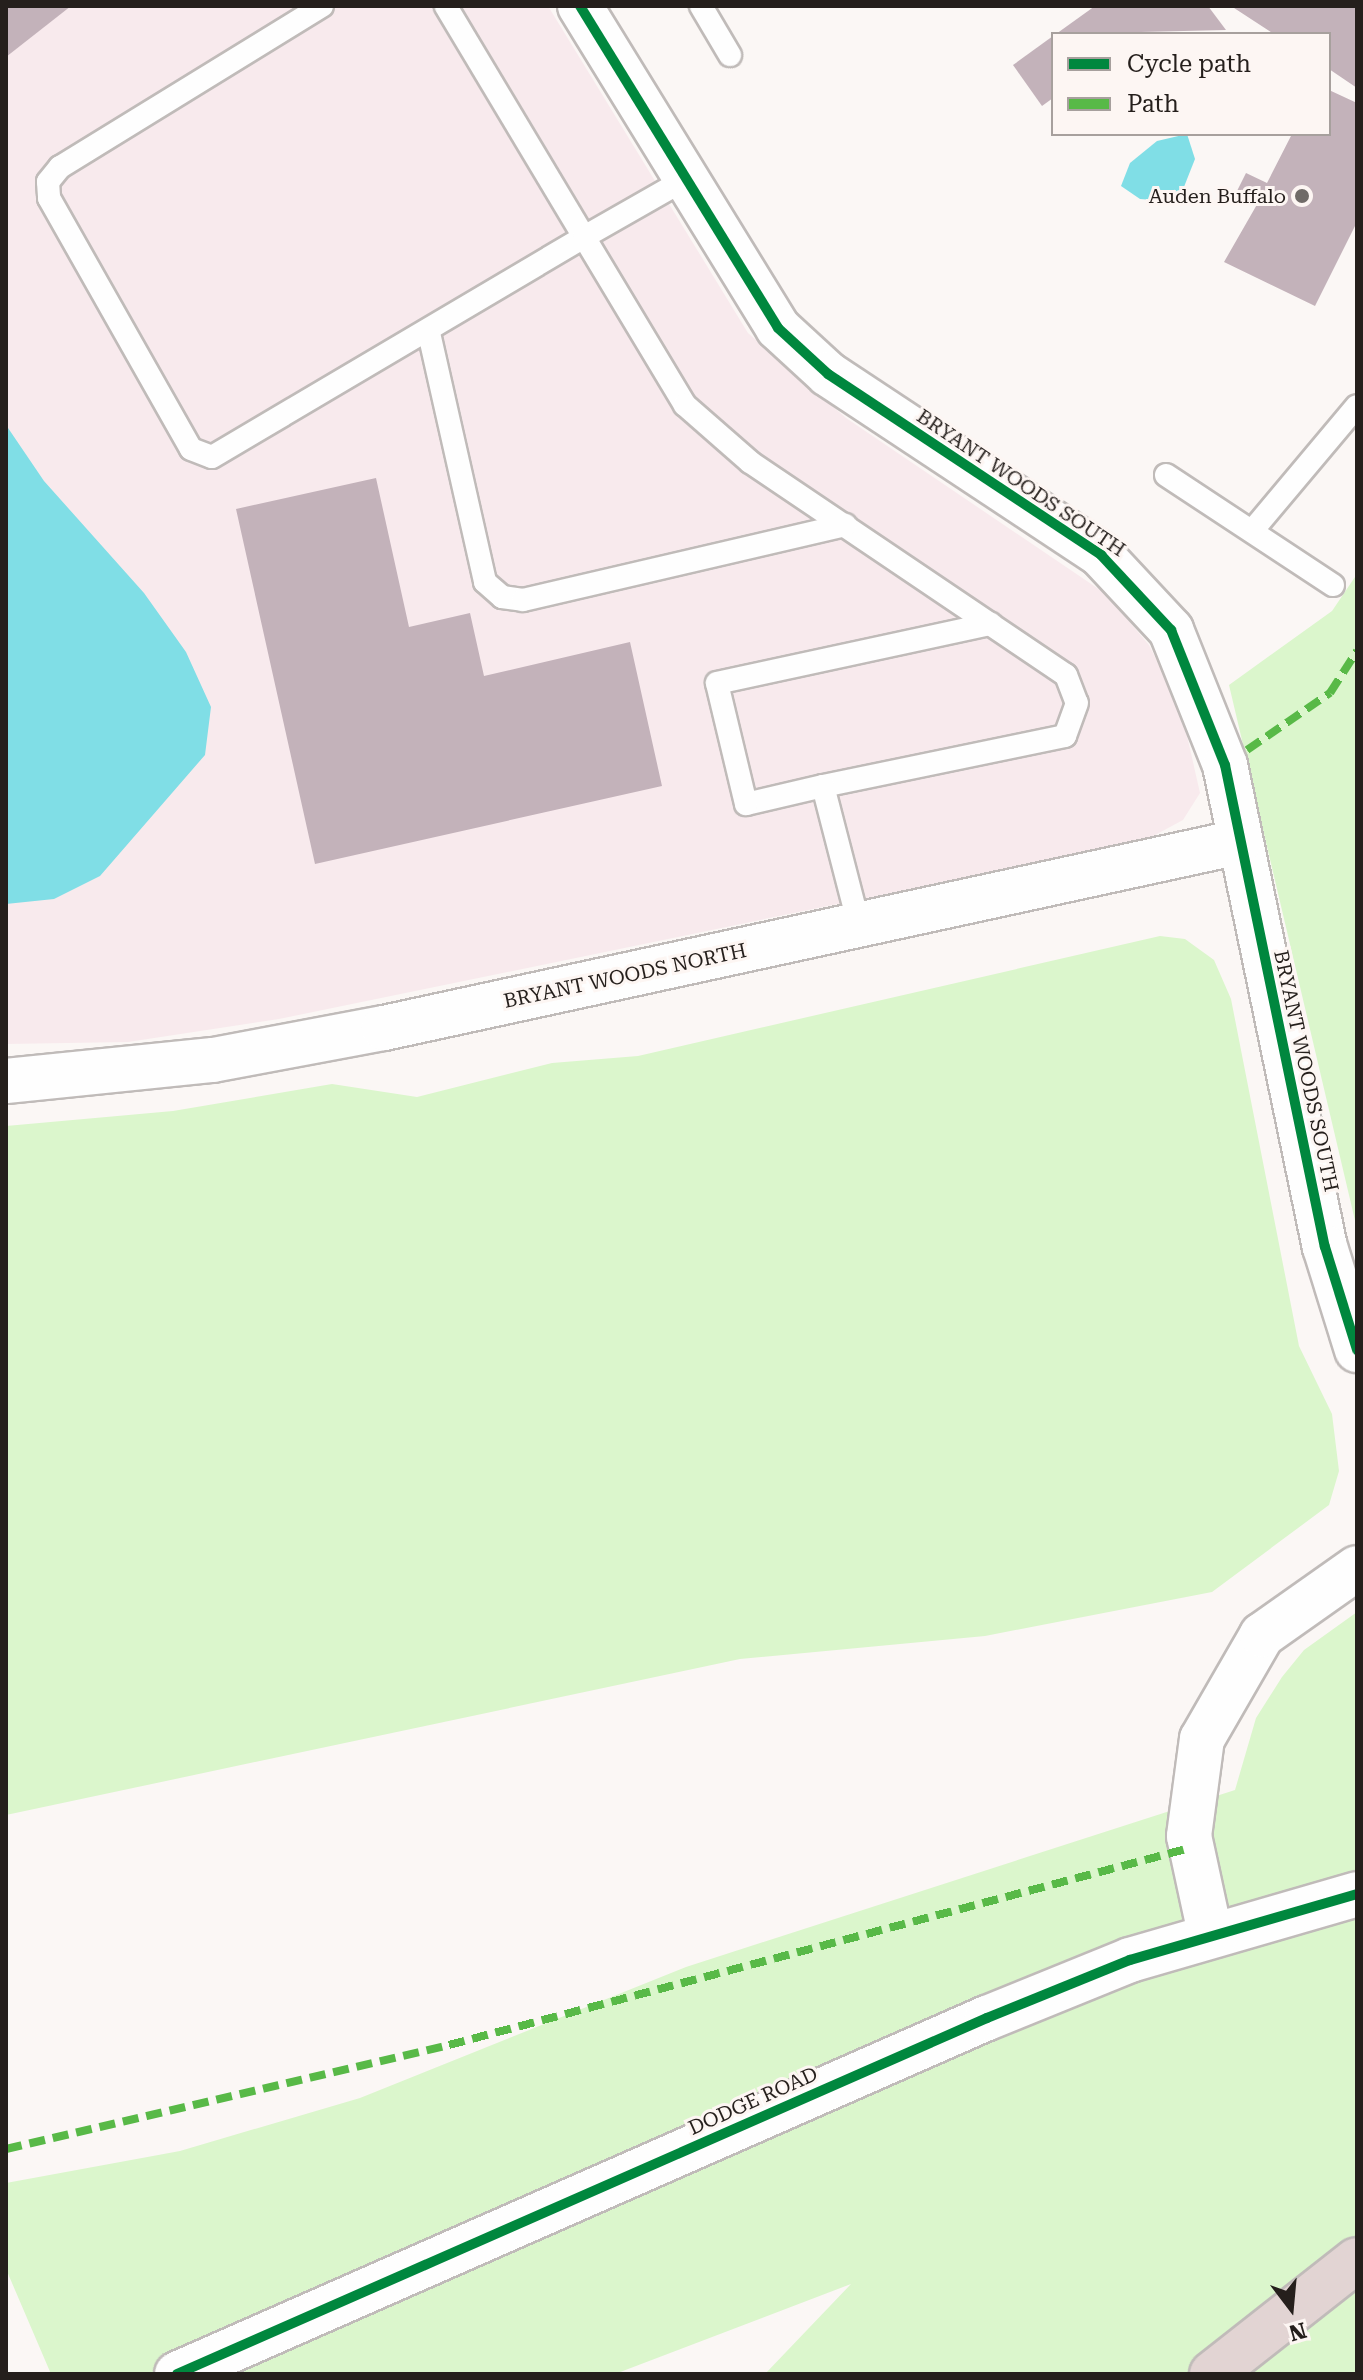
<!DOCTYPE html>
<style>
body{margin:0}
#map{position:relative;width:1363px;height:2380px;overflow:hidden;background:#fbf7f5;font-family:"Roboto Serif",serif}
div>[style]{position:absolute}
[style*='--x']{left:calc(var(--x)*1px);top:calc(var(--y)*1px);width:calc(var(--w)*1px);rotate:calc(var(--a)*1deg)}
.commercial>*{inset:0;background:#f8eaed}
.green>*{inset:0;background:#dbf6cc}
.water>*{inset:0;background:#80dee6}
.building>*{inset:0;background:#c3b2ba}
.roads{filter:drop-shadow(2px 0 #c0bbb9) drop-shadow(-2px 0 #c0bbb9) drop-shadow(0 2px #c0bbb9) drop-shadow(0 -2px #c0bbb9)}
.service>*{height:22px;margin:-11px;padding:0 11px;transform-origin:11px;border-radius:11px;background:#fefefe}
.minor>*{height:44px;margin:-22px;padding:0 22px;transform-origin:22px;border-radius:22px;background:#fefefe}
.tertiary>*{height:44px;margin:-22px;padding:0 22px;transform-origin:22px;border-radius:22px;background:#fefefe}
.motorway>*{height:44px;margin:-22px;padding:0 22px;transform-origin:22px;border-radius:22px;background:#e2d4d3}
.quiet>*{height:8px;margin-top:-4px;transform-origin:0;background:repeating-linear-gradient(90deg,#58b947 0 16px,transparent 0 24px)}
.cycleway>*{height:10px;margin:-5px;padding:0 5px;transform-origin:5px;border-radius:5px;background:#00873e}
.dots>*{width:22px;height:22px;translate:-50% -50%;box-sizing:border-box;border:4px solid #fdf6f3;border-radius:50%}
span{translate:-50% -50%;white-space:nowrap;text-align:center;line-height:1.15;-webkit-text-stroke:6px #fdf6f3;paint-order:stroke}
.poi-label{font-size:20px;color:#251f1c}
.right{translate:-100% -50%;text-align:right}
.street-label{font-size:20px;color:#251f1c}
.frame{position:absolute;inset:0;border:8px solid #251f1c;pointer-events:none}
.legend{position:absolute;left:1051px;top:32px;width:280px;height:104px;box-sizing:border-box;background:#fdf6f3;border:2px solid #a7a09d;margin:0;padding:10px 14px;list-style:none;font-size:24px;color:#251f1c}
.legend li{display:flex;align-items:center;gap:16px;height:40px}
.legend b{width:40px;border:2px solid #a7a09d}
.north{position:absolute;left:1251px;top:2268px;width:80px;height:80px;-webkit-text-stroke:6px #fdf6f3;paint-order:stroke;rotate:164deg;font-size:22px;font-weight:700;line-height:32px;text-align:center;color:#251f1c}
.north::after{content:'';display:block;margin:auto;width:28px;height:36px;background:#251f1c;clip-path:polygon(50% 0,100% 100%,50% 72%,0 100%)}
</style>
<div id="map">
<div class="commercial">
<div style="clip-path:polygon(6px 6px,548px 6px,748px 333px,846px 418px,1106px 594px,1149px 645px,1181px 709px,1200px 793px,1183px 820px,1144px 841px,279px 1019px,128px 1042px,6px 1044px)"></div>
</div>
<div class="green">
<div style="clip-path:polygon(1357px 574px,1357px 1229px,1229px 685px,1332px 611px)"></div>
<div style="clip-path:polygon(1160px 936px,1185px 939px,1214px 960px,1231px 999px,1299px 1346px,1332px 1414px,1339px 1471px,1329px 1505px,1212px 1592px,985px 1636px,740px 1659px,6px 1815px,6px 1126px,173px 1111px,332px 1084px,417px 1097px,552px 1063px,638px 1056px)"></div>
<div style="clip-path:polygon(1357px 1612px,1357px 2374px,765px 2374px,851px 2284px,615px 2374px,51px 2374px,6px 2269px,6px 2183px,180px 2151px,360px 2098px,686px 1967px,1235px 1790px,1256px 1718px,1282px 1677px,1304px 1650px)"></div>
</div>
<div class="water">
<div style="clip-path:polygon(1187px 134px,1195px 159px,1178px 202px,1140px 199px,1121px 186px,1130px 163px,1157px 141px)"></div>
<div style="clip-path:polygon(6px 425px,44px 481px,144px 593px,186px 652px,211px 707px,205px 755px,100px 876px,54px 899px,6px 904px)"></div>
</div>
<div class="building">
<div style="clip-path:polygon(6px 6px,71px 6px,6px 57px)"></div>
<div style="clip-path:polygon(1095px 6px,1208px 6px,1226px 30px,1056px 34px)"></div>
<div style="clip-path:polygon(1231px 6px,1357px 6px,1357px 88px,1329px 69px,1329px 34px,1274px 34px)"></div>
<div style="clip-path:polygon(1053px 36px,1053px 98px,1042px 106px,1013px 65px)"></div>
<div style="clip-path:polygon(1329px 90px,1357px 103px,1357px 222px,1315px 306px,1224px 262px,1259px 201px,1237px 191px,1246px 173px,1267px 183px,1292px 134px,1329px 134px)"></div>
<div style="clip-path:polygon(376px 478px,409px 627px,470px 613px,484px 676px,630px 642px,662px 786px,315px 864px,236px 509px)"></div>
</div>
<div class="roads">
<div class="service">
<div style="--x:322;--y:6;--w:308;--a:148.4"></div>
<div style="--x:60;--y:167;--w:19;--a:129"></div>
<div style="--x:48;--y:182;--w:16;--a:86"></div>
<div style="--x:49;--y:198;--w:288;--a:60.5"></div>
<div style="--x:191;--y:449;--w:22;--a:21"></div>
<div style="--x:212;--y:457;--w:432;--a:-30.6"></div>
<div style="--x:584;--y:237;--w:269;--a:-120.9"></div>
<div style="--x:701;--y:6;--w:57;--a:59.4"></div>
<div style="--x:684;--y:180;--w:115;--a:150.3"></div>
<div style="--x:584;--y:237;--w:196;--a:59"></div>
<div style="--x:685;--y:405;--w:86;--a:41.2"></div>
<div style="--x:750;--y:462;--w:381;--a:34"></div>
<div style="--x:1066;--y:675;--w:30;--a:69"></div>
<div style="--x:1077;--y:703;--w:35;--a:110"></div>
<div style="--x:1065;--y:736;--w:247;--a:168.3"></div>
<div style="--x:823;--y:786;--w:144;--a:75.5"></div>
<div style="--x:429;--y:333;--w:255;--a:77.3"></div>
<div style="--x:485;--y:582;--w:23;--a:41"></div>
<div style="--x:502;--y:597;--w:21;--a:8"></div>
<div style="--x:523;--y:600;--w:331;--a:-13.1"></div>
<div style="--x:1166;--y:475;--w:200;--a:33.4"></div>
<div style="--x:1252;--y:531;--w:163;--a:-50"></div>
<div style="--x:823;--y:786;--w:79;--a:166.8"></div>
<div style="--x:746;--y:804;--w:124;--a:-103.5"></div>
<div style="--x:717;--y:683;--w:280;--a:-12.2"></div>
</div>
<div class="minor">
<div style="--x:580;--y:6;--w:378;--a:58.4"></div>
<div style="--x:778;--y:328;--w:68;--a:42.6"></div>
<div style="--x:828;--y:374;--w:328;--a:33.5"></div>
<div style="--x:1101;--y:555;--w:103;--a:47"></div>
<div style="--x:1171;--y:630;--w:145;--a:68.2"></div>
<div style="--x:1225;--y:765;--w:492;--a:78.3"></div>
<div style="--x:1325;--y:1247;--w:108;--a:72.7"></div>
<div style="--x:6;--y:1081;--w:208;--a:-5.8"></div>
<div style="--x:213;--y:1060;--w:174;--a:-10.6"></div>
<div style="--x:384;--y:1028;--w:875;--a:-12.27"></div>
</div>
<div class="tertiary">
<div style="--x:1210;--y:1933;--w:99;--a:-102.2"></div>
<div style="--x:1189;--y:1836;--w:98;--a:-82.4"></div>
<div style="--x:1202;--y:1739;--w:120;--a:-60"></div>
<div style="--x:1262;--y:1635;--w:116;--a:-35.2"></div>
<div style="--x:177;--y:2374;--w:885;--a:-23.73"></div>
<div style="--x:987;--y:2018;--w:154;--a:-22.1"></div>
<div style="--x:1130;--y:1960;--w:236;--a:-16.2"></div>
</div>
<div class="motorway">
<div style="--x:1212;--y:2374;--w:184;--a:-38.2"></div>
</div>
</div>
<div class="quiet">
<div style="--x:1247;--y:750;--w:101;--a:-34.5"></div>
<div style="--x:1330;--y:693;--w:50;--a:-57.3"></div>
<div style="--x:6;--y:2149;--w:455;--a:-13.2"></div>
<div style="--x:449;--y:2045;--w:767;--a:-14.89"></div>
</div>
<div class="cycleway">
<div style="--x:580;--y:6;--w:378;--a:58.4"></div>
<div style="--x:778;--y:328;--w:68;--a:42.6"></div>
<div style="--x:828;--y:374;--w:328;--a:33.5"></div>
<div style="--x:1101;--y:555;--w:103;--a:47"></div>
<div style="--x:1171;--y:630;--w:145;--a:68.2"></div>
<div style="--x:1225;--y:765;--w:492;--a:78.3"></div>
<div style="--x:1325;--y:1247;--w:108;--a:72.7"></div>
<div style="--x:177;--y:2374;--w:885;--a:-23.73"></div>
<div style="--x:987;--y:2018;--w:154;--a:-22.1"></div>
<div style="--x:1130;--y:1960;--w:236;--a:-16.2"></div>
</div>
<div class="dots">
<div style="left:1302px;top:196px;background:#706b68"></div>
</div>
<div class="poi-label">
<span class="right" style="left:1286px;top:196px">Auden Buffalo</span>
</div>
<div class="street-label">
<span style="left:1021px;top:483px;rotate:34deg">BRYANT WOODS SOUTH</span>
<span style="left:625px;top:976px;rotate:-12deg">BRYANT WOODS NORTH</span>
<span style="left:1306px;top:1071px;rotate:78deg">BRYANT WOODS SOUTH</span>
<span style="left:753px;top:2101px;rotate:-24deg">DODGE ROAD</span>
</div>
<div class="frame"></div>
<ul class="legend">
<li><b style="height:10px;background:#00873e"></b>Cycle path</li>
<li><b style="height:10px;background:#58b947"></b>Path</li>
</ul>
<div class="north">N</div>
</div>
